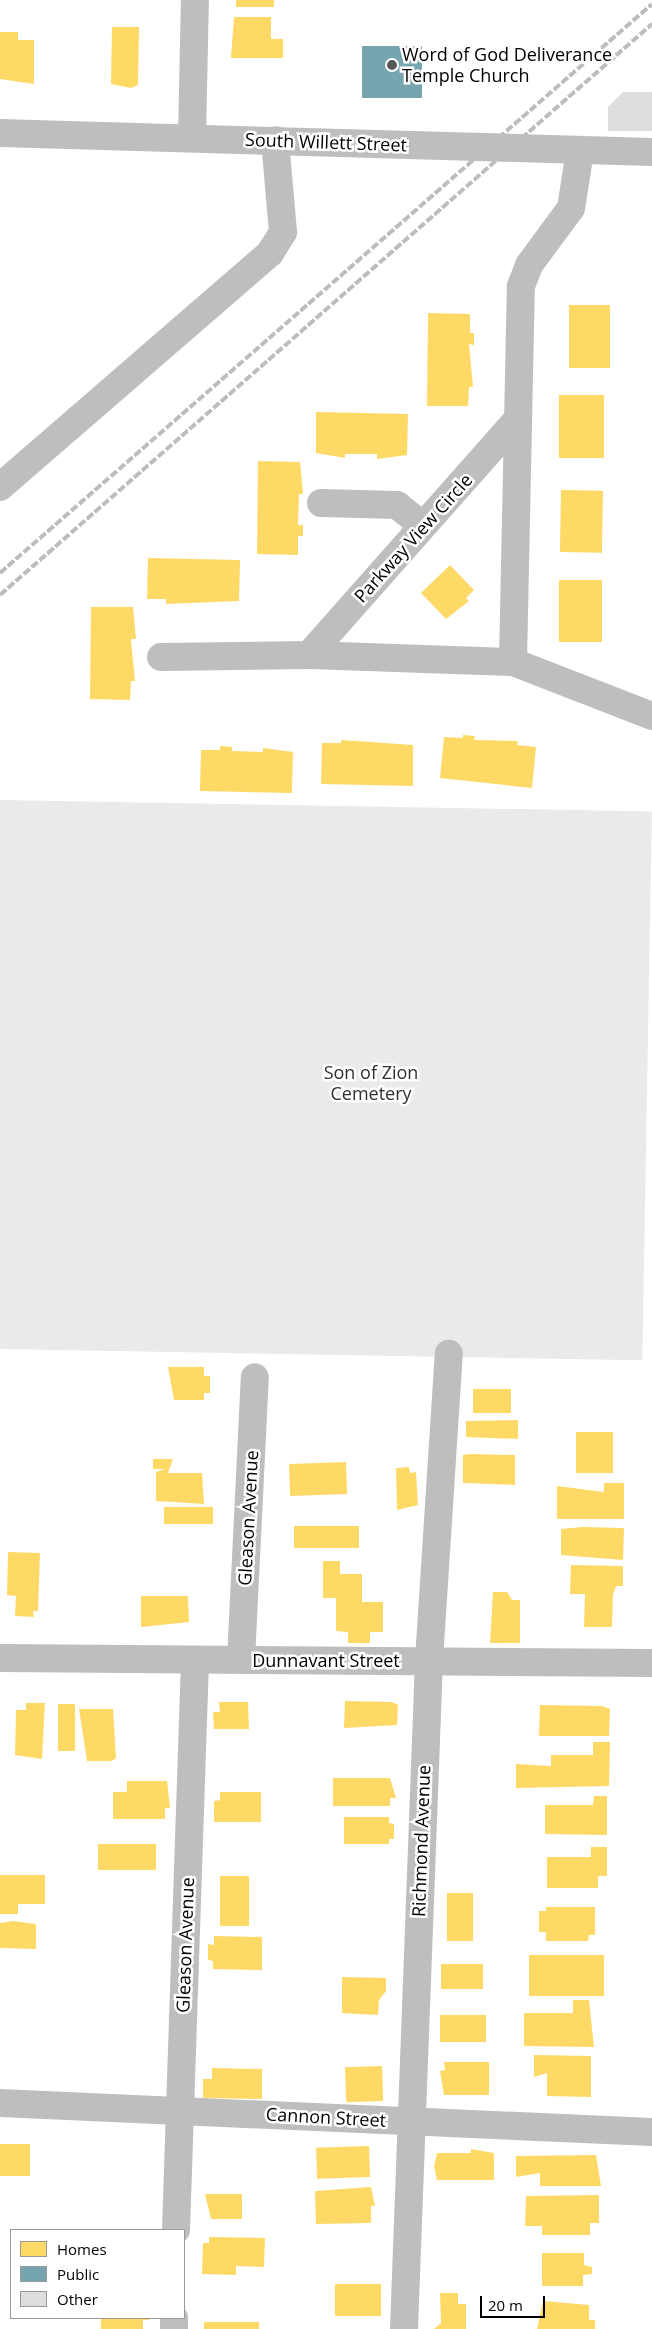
<!DOCTYPE html>
<style>
body{margin:0}
#map{position:relative;width:652px;height:2329px;overflow:hidden;background:#fff;font-family:"Open Sans",sans-serif}
div>[style]{position:absolute}
[style*='--x']{left:calc(var(--x)*1px);top:calc(var(--y)*1px);width:calc(var(--w)*1px);rotate:calc(var(--a)*1deg)}
.green>*{inset:0;background:#eaeaea;transform-origin:0 0}
.homes>*{inset:0;background:#ffd966;transform-origin:0 0}
.public>*{inset:0;background:#76a5af;transform-origin:0 0}
.building>*{inset:0;background:#ddd}
.minor>*{height:28px;margin:-14px;padding:0 14px;transform-origin:14px;border-radius:14px;background:#bebebe}
.rail>*{height:4px;margin-top:-2px;transform-origin:0;background:repeating-linear-gradient(90deg,#bdbdbd 0 8px,transparent 0 10.5px)}
.dots>*{width:14px;height:14px;translate:-50% -50%;box-sizing:border-box;border:2px solid #fff;border-radius:50%}
span{translate:-50% -50%;white-space:nowrap;text-align:center;line-height:1.15;-webkit-text-stroke:5px #fff;paint-order:stroke}
.poi-label{font-size:18px;color:#000}
.left{translate:0 -50%;text-align:left}
.street-label{font-size:18px;color:#000}
.park-label{font-size:18px;color:#303030}
.legend{position:absolute;left:10px;top:2229px;width:175px;height:90px;box-sizing:border-box;background:#fff;border:1px solid #999;margin:0;padding:6px 9px;list-style:none;font-size:15px;color:#000}
.legend li{display:flex;align-items:center;gap:10px;height:25px}
.legend b{width:25px;border:1px solid #999}
.scale{position:absolute;left:480px;top:2296px;width:65px;height:22px;box-sizing:border-box;border:2px solid #000;border-top:0;padding-left:6px;font-size:15px;line-height:18px;white-space:nowrap;color:#000;-webkit-text-stroke:4px #fff;paint-order:stroke}
</style>
<div id="map">
<div class="green">
<div style="left:0;top:800px;width:652px;height:549px;rotate:1deg"></div>
</div>
<div class="homes">
<div style="left:236px;top:0;width:38px;height:7px"></div>
<div style="clip-path:polygon(234px 17px,271px 17px,271px 39px,283px 39px,283px 58px,231px 58px)"></div>
<div style="clip-path:polygon(112px 27px,139px 27px,138px 85px,131px 88px,111px 84px)"></div>
<div style="clip-path:polygon(0 32px,18px 32px,18px 40px,34px 40px,34px 84px,0 79px)"></div>
<div style="left:569px;top:305px;width:41px;height:63px"></div>
<div style="clip-path:polygon(428px 313px,470px 314px,470px 333px,474px 333px,474px 345px,469px 344px,473px 387px,469px 387px,468px 406px,427px 406px)"></div>
<div style="left:559px;top:395px;width:45px;height:63px"></div>
<div style="clip-path:polygon(316px 412px,408px 414px,407px 455px,377px 459px,377px 454px,345px 454px,345px 458px,316px 453px)"></div>
<div style="clip-path:polygon(258px 461px,300px 462px,303px 494px,299px 494px,298px 525px,303px 525px,303px 536px,298px 536px,298px 555px,257px 554px)"></div>
<div style="left:561px;top:490px;width:42px;height:62px;rotate:1deg"></div>
<div style="clip-path:polygon(148px 558px,240px 560px,239px 601px,166px 604px,166px 599px,147px 599px)"></div>
<div style="clip-path:polygon(450px 565px,474px 590px,466px 598px,469px 601px,446px 619px,421px 593px)"></div>
<div style="left:559px;top:580px;width:43px;height:62px"></div>
<div style="clip-path:polygon(91px 607px,133px 607px,136px 639px,131px 639px,135px 681px,131px 681px,130px 700px,90px 699px)"></div>
<div style="clip-path:polygon(463px 735px,475px 736px,474px 740px,518px 741px,517px 745px,536px 747px,532px 788px,440px 778px,444px 737px,463px 738px)"></div>
<div style="clip-path:polygon(341px 740px,413px 745px,413px 786px,321px 784px,322px 743px,341px 743px)"></div>
<div style="clip-path:polygon(220px 746px,232px 747px,232px 751px,263px 752px,263px 748px,293px 752px,292px 793px,200px 791px,201px 750px,220px 750px)"></div>
<div style="clip-path:polygon(168px 1367px,204px 1367px,204px 1376px,210px 1376px,210px 1393px,204px 1393px,204px 1400px,174px 1400px)"></div>
<div style="left:473px;top:1389px;width:38px;height:24px"></div>
<div style="clip-path:polygon(518px 1420px,518px 1439px,466px 1437px,466px 1421px)"></div>
<div style="left:576px;top:1432px;width:37px;height:41px"></div>
<div style="clip-path:polygon(469px 1454px,515px 1455px,515px 1485px,463px 1483px,463px 1455px)"></div>
<div style="clip-path:polygon(153px 1459px,173px 1459px,168px 1473px,202px 1473px,204px 1504px,156px 1501px,156px 1472px,165px 1469px,153px 1469px)"></div>
<div style="left:346px;top:1462px;width:32px;height:57px;rotate:88deg"></div>
<div style="clip-path:polygon(409px 1467px,410px 1473px,416px 1472px,418px 1505px,397px 1510px,396px 1468px)"></div>
<div style="clip-path:polygon(604px 1483px,624px 1483px,624px 1519px,557px 1519px,557px 1486px,604px 1492px)"></div>
<div style="left:213px;top:1507px;width:17px;height:49px;rotate:90deg"></div>
<div style="left:294px;top:1526px;width:65px;height:22px"></div>
<div style="clip-path:polygon(582px 1527px,624px 1528px,623px 1560px,561px 1555px,561px 1529px)"></div>
<div style="clip-path:polygon(8px 1552px,40px 1553px,38px 1611px,33px 1611px,34px 1617px,15px 1616px,16px 1596px,7px 1595px)"></div>
<div style="clip-path:polygon(323px 1561px,340px 1561px,340px 1574px,362px 1574px,362px 1602px,383px 1602px,383px 1632px,370px 1632px,370px 1643px,348px 1643px,348px 1632px,336px 1631px,336px 1598px,323px 1598px)"></div>
<div style="clip-path:polygon(571px 1565px,623px 1566px,623px 1586px,616px 1586px,613px 1595px,612px 1627px,584px 1627px,585px 1594px,570px 1594px)"></div>
<div style="clip-path:polygon(493px 1592px,507px 1592px,512px 1600px,520px 1600px,520px 1643px,490px 1643px)"></div>
<div style="clip-path:polygon(141px 1596px,188px 1596px,189px 1622px,141px 1627px)"></div>
<div style="clip-path:polygon(345px 1701px,392px 1702px,398px 1705px,397px 1725px,344px 1728px)"></div>
<div style="clip-path:polygon(219px 1702px,248px 1702px,249px 1729px,214px 1729px,213px 1712px,220px 1712px)"></div>
<div style="clip-path:polygon(26px 1703px,45px 1703px,42px 1759px,15px 1755px,16px 1710px,26px 1710px)"></div>
<div style="left:58px;top:1704px;width:17px;height:47px"></div>
<div style="clip-path:polygon(540px 1705px,602px 1706px,610px 1709px,609px 1736px,539px 1736px)"></div>
<div style="clip-path:polygon(79px 1709px,113px 1709px,116px 1758px,112px 1761px,87px 1761px)"></div>
<div style="clip-path:polygon(593px 1742px,610px 1742px,609px 1786px,516px 1788px,516px 1764px,551px 1766px,551px 1755px,593px 1755px)"></div>
<div style="clip-path:polygon(333px 1778px,390px 1778px,396px 1798px,390px 1798px,390px 1806px,333px 1806px)"></div>
<div style="clip-path:polygon(127px 1781px,167px 1781px,170px 1808px,165px 1808px,165px 1819px,113px 1819px,113px 1792px,127px 1792px)"></div>
<div style="clip-path:polygon(220px 1792px,261px 1792px,261px 1822px,214px 1822px,214px 1801px,220px 1800px)"></div>
<div style="clip-path:polygon(594px 1796px,607px 1796px,607px 1835px,545px 1834px,545px 1805px,593px 1805px)"></div>
<div style="clip-path:polygon(344px 1817px,389px 1817px,389px 1823px,394px 1824px,394px 1839px,389px 1839px,389px 1844px,344px 1844px)"></div>
<div style="left:98px;top:1844px;width:58px;height:26px"></div>
<div style="clip-path:polygon(591px 1847px,607px 1847px,607px 1876px,598px 1876px,598px 1888px,547px 1888px,547px 1857px,591px 1857px)"></div>
<div style="clip-path:polygon(0 1875px,45px 1875px,45px 1904px,18px 1904px,18px 1914px,0 1914px)"></div>
<div style="left:220px;top:1876px;width:29px;height:50px"></div>
<div style="left:447px;top:1893px;width:26px;height:48px"></div>
<div style="clip-path:polygon(546px 1907px,595px 1907px,595px 1935px,589px 1935px,588px 1941px,546px 1941px,546px 1932px,539px 1932px,539px 1911px,546px 1911px)"></div>
<div style="clip-path:polygon(13px 1921px,36px 1924px,36px 1949px,0 1948px,0 1923px)"></div>
<div style="clip-path:polygon(214px 1936px,262px 1937px,262px 1970px,213px 1969px,213px 1961px,208px 1960px,208px 1944px,214px 1945px)"></div>
<div style="left:529px;top:1955px;width:75px;height:41px"></div>
<div style="left:441px;top:1964px;width:42px;height:25px"></div>
<div style="clip-path:polygon(342px 1977px,386px 1978px,386px 1991px,379px 2000px,378px 2015px,342px 2013px)"></div>
<div style="clip-path:polygon(573px 2000px,589px 2000px,594px 2047px,524px 2046px,524px 2013px,573px 2013px)"></div>
<div style="left:440px;top:2015px;width:46px;height:27px"></div>
<div style="clip-path:polygon(534px 2055px,591px 2056px,591px 2097px,547px 2096px,547px 2073px,534px 2077px)"></div>
<div style="clip-path:polygon(444px 2062px,489px 2062px,489px 2095px,444px 2095px,440px 2071px,445px 2070px)"></div>
<div style="left:382px;top:2066px;width:35px;height:37px;rotate:88deg"></div>
<div style="clip-path:polygon(212px 2068px,262px 2069px,262px 2099px,203px 2098px,203px 2079px,212px 2079px)"></div>
<div style="left:0;top:2144px;width:30px;height:32px"></div>
<div style="left:369px;top:2146px;width:31px;height:53px;rotate:88deg"></div>
<div style="clip-path:polygon(471px 2149px,494px 2153px,494px 2180px,437px 2180px,434px 2166px,437px 2153px,471px 2153px)"></div>
<div style="clip-path:polygon(596px 2155px,601px 2186px,540px 2186px,540px 2173px,516px 2177px,516px 2156px)"></div>
<div style="clip-path:polygon(371px 2187px,375px 2206px,371px 2206px,371px 2223px,316px 2224px,315px 2191px)"></div>
<div style="clip-path:polygon(205px 2194px,242px 2194px,242px 2219px,211px 2219px)"></div>
<div style="clip-path:polygon(599px 2195px,599px 2223px,590px 2223px,590px 2235px,542px 2235px,542px 2226px,525px 2226px,526px 2196px)"></div>
<div style="clip-path:polygon(209px 2237px,265px 2238px,264px 2267px,236px 2266px,236px 2275px,202px 2274px,203px 2243px,209px 2243px)"></div>
<div style="clip-path:polygon(542px 2253px,584px 2253px,584px 2265px,592px 2267px,592px 2274px,583px 2275px,583px 2286px,542px 2286px)"></div>
<div style="left:335px;top:2284px;width:46px;height:32px"></div>
<div style="clip-path:polygon(440px 2293px,458px 2293px,458px 2304px,466px 2304px,466px 2329px,434px 2329px,441px 2323px)"></div>
<div style="clip-path:polygon(543px 2301px,589px 2305px,589px 2320px,595px 2320px,595px 2329px,537px 2329px)"></div>
<div style="clip-path:polygon(101px 2318px,149px 2318px,149px 2320px,143px 2320px,143px 2329px,101px 2329px)"></div>
<div style="left:204px;top:2322px;width:55px;height:7px"></div>
</div>
<div class="public">
<div style="left:362px;top:46px;width:60px;height:52px"></div>
</div>
<div class="building">
<div style="clip-path:polygon(623px 92px,652px 92px,652px 131px,608px 131px,608px 107px)"></div>
</div>
<div class="minor">
<div style="--x:0;--y:133;--w:652;--a:1.67"></div>
<div style="--x:192;--y:138;--w:138;--a:-88.8"></div>
<div style="--x:0;--y:487;--w:357;--a:-40.9"></div>
<div style="--x:270;--y:253;--w:25;--a:-58"></div>
<div style="--x:283;--y:232;--w:92;--a:-95"></div>
<div style="--x:321;--y:503;--w:76;--a:1.5"></div>
<div style="--x:397;--y:505;--w:33;--a:39"></div>
<div style="--x:309;--y:655;--w:312;--a:-48.5"></div>
<div style="--x:161;--y:657;--w:148;--a:-0.8"></div>
<div style="--x:309;--y:655;--w:204;--a:2"></div>
<div style="--x:513;--y:662;--w:376;--a:-88.8"></div>
<div style="--x:521;--y:286;--w:22;--a:-69"></div>
<div style="--x:529;--y:265;--w:71;--a:-53.6"></div>
<div style="--x:571;--y:208;--w:58;--a:-81"></div>
<div style="--x:513;--y:662;--w:149;--a:21.2"></div>
<div style="--x:0;--y:1658;--w:652;--a:0.44"></div>
<div style="--x:241;--y:1660;--w:283;--a:-87.2"></div>
<div style="--x:0;--y:2103;--w:653;--a:2.55"></div>
<div style="--x:176;--y:2230;--w:570;--a:-88.09"></div>
<div style="--x:174;--y:2329;--w:11;--a:-90"></div>
<div style="--x:404;--y:2329;--w:669;--a:-87.86"></div>
<div style="--x:429;--y:1660;--w:307;--a:-86.3"></div>
</div>
<div class="rail">
<div style="--x:0;--y:573;--w:865;--a:-41.11"></div>
<div style="--x:0;--y:595;--w:867;--a:-41.21"></div>
</div>
<div class="dots">
<div style="left:392px;top:65px;background:#595959"></div>
</div>
<div class="poi-label">
<span class="left" style="left:402px;top:65px">Word of God Deliverance<br>Temple Church</span>
</div>
<div class="street-label">
<span style="left:326px;top:142px;rotate:2deg">South Willett Street</span>
<span style="left:413px;top:538px;rotate:-48deg">Parkway View Circle</span>
<span style="left:248px;top:1518px;rotate:-87deg">Gleason Avenue</span>
<span style="left:326px;top:1660px">Dunnavant Street</span>
<span style="left:421px;top:1841px;rotate:-88deg">Richmond Avenue</span>
<span style="left:185px;top:1945px;rotate:-88deg">Gleason Avenue</span>
<span style="left:326px;top:2117px;rotate:3deg">Cannon Street</span>
</div>
<div class="park-label">
<span style="left:371px;top:1083px">Son of Zion<br>Cemetery</span>
</div>
<ul class="legend">
<li><b style="height:14px;background:#ffd966"></b>Homes</li>
<li><b style="height:14px;background:#76a5af"></b>Public</li>
<li><b style="height:14px;background:#ddd"></b>Other</li>
</ul>
<div class="scale">20 m</div>
</div>
